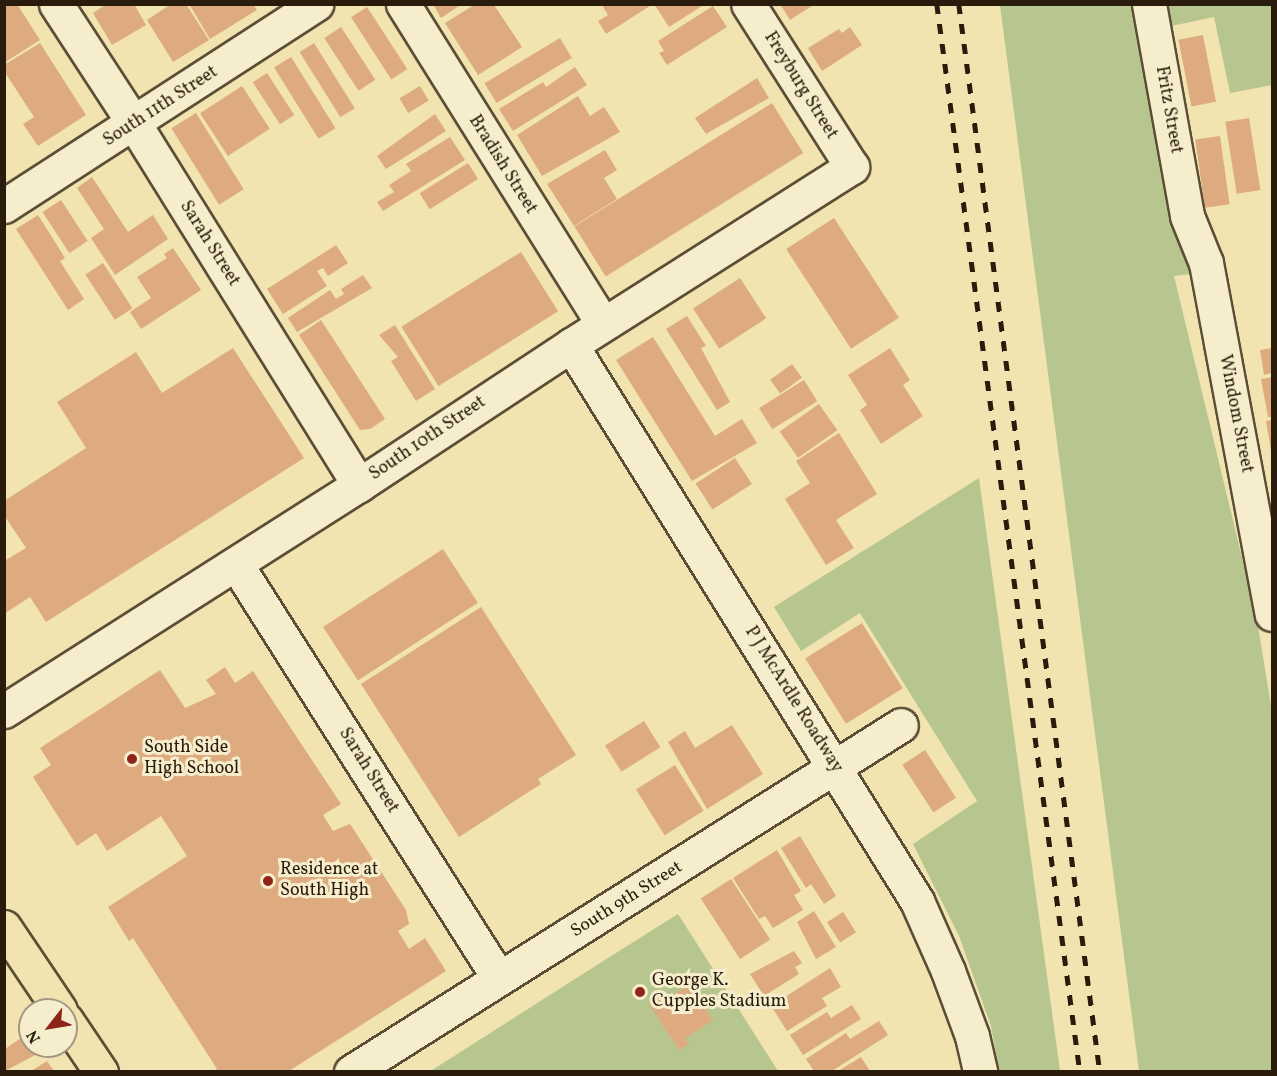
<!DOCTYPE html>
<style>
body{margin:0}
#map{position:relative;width:1277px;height:1076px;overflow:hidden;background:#f1e4b1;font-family:Vollkorn,serif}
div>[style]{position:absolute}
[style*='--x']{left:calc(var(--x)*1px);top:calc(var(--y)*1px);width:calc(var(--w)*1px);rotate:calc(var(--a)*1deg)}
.green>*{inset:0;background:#b7c58e}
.building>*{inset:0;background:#ddab7f;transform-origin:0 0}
.roads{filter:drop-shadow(2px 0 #5c4e36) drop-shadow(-2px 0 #5c4e36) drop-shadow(0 2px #5c4e36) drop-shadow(0 -2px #5c4e36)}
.minor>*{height:33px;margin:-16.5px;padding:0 16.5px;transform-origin:16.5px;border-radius:16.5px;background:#f6edcc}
.secondary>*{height:33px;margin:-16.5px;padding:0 16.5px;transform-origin:16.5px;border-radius:16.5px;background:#f6edcc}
.primary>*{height:33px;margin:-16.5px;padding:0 16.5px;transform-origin:16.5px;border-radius:16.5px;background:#f1e4b1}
.rail>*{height:4.5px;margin-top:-2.25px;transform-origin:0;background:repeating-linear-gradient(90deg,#2a1c0d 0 10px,transparent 0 20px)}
.dots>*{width:16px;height:16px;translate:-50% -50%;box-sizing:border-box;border:3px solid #f6edcc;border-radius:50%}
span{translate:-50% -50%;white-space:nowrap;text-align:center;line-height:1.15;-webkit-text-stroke:6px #f6edcc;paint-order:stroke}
.street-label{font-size:18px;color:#2a1c0d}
.poi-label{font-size:18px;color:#2a1c0d}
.left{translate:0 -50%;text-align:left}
.frame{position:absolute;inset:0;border:6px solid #2a1c0d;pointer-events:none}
.north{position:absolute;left:18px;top:998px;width:60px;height:60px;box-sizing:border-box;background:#f6edcc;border:2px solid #a49980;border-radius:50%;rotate:239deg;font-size:16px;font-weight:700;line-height:24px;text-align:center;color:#2a1c0d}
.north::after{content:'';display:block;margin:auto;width:21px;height:27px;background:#8f2418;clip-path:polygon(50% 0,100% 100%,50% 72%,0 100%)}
</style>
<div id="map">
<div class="green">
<div style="clip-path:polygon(1000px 5px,1272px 5px,1272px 85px,1230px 93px,1214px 17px,1138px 33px,1190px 274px,1174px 276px,1257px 620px,1272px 712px,1272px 1071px,1139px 1071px)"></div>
<div style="clip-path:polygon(979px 478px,1060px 1071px,999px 1071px,991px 1026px,959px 936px,913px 844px,977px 801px,860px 613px,801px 651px,774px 607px)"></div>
<div style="clip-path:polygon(678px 914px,778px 1071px,429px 1072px,608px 958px)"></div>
</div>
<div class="building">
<div style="clip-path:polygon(4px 4px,17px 4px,40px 40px,4px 63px)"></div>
<div style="clip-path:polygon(107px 4px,134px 4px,146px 25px,112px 45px,93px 13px)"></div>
<div style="clip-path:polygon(171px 4px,186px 4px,209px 40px,173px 62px,147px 20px)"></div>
<div style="clip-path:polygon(189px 4px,253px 4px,257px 10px,210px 39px)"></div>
<div style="clip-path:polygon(433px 4px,462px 4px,441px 18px)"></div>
<div style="clip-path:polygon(607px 4px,653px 4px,606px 34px,598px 21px,608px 15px,603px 7px)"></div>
<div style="clip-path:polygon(654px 4px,705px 4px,669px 27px)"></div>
<div style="clip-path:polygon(780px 4px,815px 4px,790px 20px)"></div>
<div style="clip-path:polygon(474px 5px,494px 5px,522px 47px,478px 75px,445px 23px)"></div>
<div style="clip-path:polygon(713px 6px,727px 27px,667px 65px,659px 53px,664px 51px,658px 41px)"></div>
<div style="left:367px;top:7px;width:74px;height:19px;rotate:57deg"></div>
<div style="left:341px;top:27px;width:63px;height:20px;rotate:57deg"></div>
<div style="clip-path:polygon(850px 27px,862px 45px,822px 71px,808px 48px,839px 29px,842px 33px)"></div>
<div style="left:1203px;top:35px;width:68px;height:25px;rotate:79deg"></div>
<div style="left:560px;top:38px;width:23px;height:88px;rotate:59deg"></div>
<div style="clip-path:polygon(40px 43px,86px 115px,38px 146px,23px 124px,34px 117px,4px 71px,4px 65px)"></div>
<div style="left:314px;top:43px;width:77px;height:17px;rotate:58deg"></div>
<div style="left:291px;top:57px;width:84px;height:20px;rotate:58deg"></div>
<div style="clip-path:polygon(575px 67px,587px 85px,513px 131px,499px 109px,543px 82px,546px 87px)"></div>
<div style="left:267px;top:73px;width:50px;height:17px;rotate:57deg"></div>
<div style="clip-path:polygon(757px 78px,769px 98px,706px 134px,695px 118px)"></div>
<div style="left:242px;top:86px;width:51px;height:50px;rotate:57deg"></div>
<div style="left:420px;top:86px;width:17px;height:24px;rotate:59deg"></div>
<div style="clip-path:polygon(578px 96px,590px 116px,604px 107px,620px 132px,542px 176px,517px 135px)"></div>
<div style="left:772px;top:103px;width:59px;height:233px;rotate:58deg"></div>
<div style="left:196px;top:113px;width:90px;height:29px;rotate:58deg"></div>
<div style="clip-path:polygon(435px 114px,446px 131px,386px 169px,377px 156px)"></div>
<div style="left:1249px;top:118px;width:73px;height:24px;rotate:81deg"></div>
<div style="left:1220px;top:136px;width:69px;height:25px;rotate:82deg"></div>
<div style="clip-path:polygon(450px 137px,465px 160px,383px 211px,377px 202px,394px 192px,389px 185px,411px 171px,406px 164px)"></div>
<div style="clip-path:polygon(605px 150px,617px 170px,604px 178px,617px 199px,574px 226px,547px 184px)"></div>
<div style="left:468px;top:163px;width:19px;height:57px;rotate:58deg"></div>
<div style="clip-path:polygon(92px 177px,128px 232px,153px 215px,168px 239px,115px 275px,91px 238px,104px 229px,77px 188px)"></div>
<div style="left:61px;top:200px;width:49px;height:22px;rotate:57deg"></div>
<div style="clip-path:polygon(38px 215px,65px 258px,60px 261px,84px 299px,68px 310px,16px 229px)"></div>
<div style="left:834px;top:218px;width:119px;height:57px;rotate:57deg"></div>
<div style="clip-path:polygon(336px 245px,348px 263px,328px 276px,323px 268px,317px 271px,327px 286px,283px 314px,267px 289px)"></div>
<div style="clip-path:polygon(173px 248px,201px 290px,141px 329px,130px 312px,151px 298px,137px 277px,167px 258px,164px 254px)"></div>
<div style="left:521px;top:252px;width:70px;height:141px;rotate:58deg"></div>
<div style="left:103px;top:263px;width:54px;height:21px;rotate:57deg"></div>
<div style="clip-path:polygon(363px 275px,372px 288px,297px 332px,288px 318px,330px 290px,336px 299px,344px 294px,341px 289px)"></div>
<div style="left:740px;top:278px;width:48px;height:56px;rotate:57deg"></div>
<div style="clip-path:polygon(687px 316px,706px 346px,701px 348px,730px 402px,717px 410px,666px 329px)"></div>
<div style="clip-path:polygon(321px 320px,385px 419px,370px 429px,360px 430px,299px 335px)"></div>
<div style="clip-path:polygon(395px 325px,435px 389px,416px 401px,391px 361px,398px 357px,379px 335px)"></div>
<div style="clip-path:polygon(653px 337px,715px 436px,742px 419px,757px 443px,692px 481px,616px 360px)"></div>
<div style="clip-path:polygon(233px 348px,304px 458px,46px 622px,30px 597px,4px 614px,4px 561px,26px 548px,4px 515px,4px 501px,86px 448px,57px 402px,136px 352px,162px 393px)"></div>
<div style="clip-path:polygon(890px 348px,910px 380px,903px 385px,923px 416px,881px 444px,860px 410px,867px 405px,848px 375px)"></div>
<div style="clip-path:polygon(1272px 348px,1272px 373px,1264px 375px,1260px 350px)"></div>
<div style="left:792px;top:364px;width:17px;height:27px;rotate:54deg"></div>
<div style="clip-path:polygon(1272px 377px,1272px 417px,1268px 417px,1261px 379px)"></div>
<div style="left:804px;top:380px;width:25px;height:53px;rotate:58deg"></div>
<div style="left:819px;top:404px;width:32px;height:48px;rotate:55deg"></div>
<div style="clip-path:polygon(1272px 420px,1272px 451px,1271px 451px,1266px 421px)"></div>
<div style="clip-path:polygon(839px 433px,877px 494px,836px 520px,854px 548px,826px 565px,785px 499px,810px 483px,796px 461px)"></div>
<div style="left:735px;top:458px;width:31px;height:47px;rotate:57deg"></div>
<div style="left:443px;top:549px;width:64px;height:143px;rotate:57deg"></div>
<div style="clip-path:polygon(481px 607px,576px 755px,538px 779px,541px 784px,459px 837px,361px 684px)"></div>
<div style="left:862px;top:623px;width:77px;height:67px;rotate:58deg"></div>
<div style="clip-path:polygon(225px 667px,235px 683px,253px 671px,341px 804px,323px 815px,333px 831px,350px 824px,406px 910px,409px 924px,398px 931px,409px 949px,425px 938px,446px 971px,289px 1071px,214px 1071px,217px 1069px,133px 938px,129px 941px,108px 907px,187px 856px,161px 816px,107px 851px,96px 833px,77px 846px,33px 777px,51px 765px,40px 748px,160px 670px,185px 708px,216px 694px,206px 680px)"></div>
<div style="left:644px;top:721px;width:31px;height:46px;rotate:58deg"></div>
<div style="clip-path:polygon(732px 725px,763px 774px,707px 809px,668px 742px,685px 731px,695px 748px)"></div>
<div style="left:925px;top:750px;width:57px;height:27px;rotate:57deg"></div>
<div style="left:675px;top:765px;width:54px;height:46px;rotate:58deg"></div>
<div style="clip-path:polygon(800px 836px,836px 896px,824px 904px,811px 884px,806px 888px,781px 848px)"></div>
<div style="clip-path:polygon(777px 850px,801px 891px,794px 895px,803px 910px,773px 928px,765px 916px,759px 919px,733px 878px)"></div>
<div style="left:731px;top:879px;width:72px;height:36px;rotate:57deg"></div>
<div style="clip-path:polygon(814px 911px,836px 947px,816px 959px,797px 922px)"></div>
<div style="left:843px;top:912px;width:24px;height:19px;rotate:57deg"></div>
<div style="clip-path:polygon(794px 951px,802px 963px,795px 967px,799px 974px,764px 996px,750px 974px)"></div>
<div style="clip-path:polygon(830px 968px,841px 987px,822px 998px,827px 1006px,787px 1031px,771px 1006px)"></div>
<div style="clip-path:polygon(690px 984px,713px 1020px,685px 1039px,689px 1044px,679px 1050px,648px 1003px,658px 997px,661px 1002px)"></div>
<div style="clip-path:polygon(852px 1005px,861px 1019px,803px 1055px,790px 1035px,827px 1012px,831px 1018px)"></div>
<div style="clip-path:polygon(879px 1021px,888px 1035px,832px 1071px,814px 1071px,806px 1059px,846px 1033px,850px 1039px)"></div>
<div style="clip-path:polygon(27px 1034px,30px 1046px,39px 1053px,5px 1071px,5px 1049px)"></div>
<div style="clip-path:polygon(861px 1057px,870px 1071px,838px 1071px)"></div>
<div style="clip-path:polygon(47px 1061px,54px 1071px,31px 1071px)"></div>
</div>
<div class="roads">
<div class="minor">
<div style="--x:56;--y:4;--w:145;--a:56.9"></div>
<div style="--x:135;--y:125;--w:424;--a:58.1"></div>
<div style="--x:403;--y:4;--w:377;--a:58"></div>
<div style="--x:1149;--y:4;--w:215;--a:79.8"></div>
<div style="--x:1187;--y:216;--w:51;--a:68"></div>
<div style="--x:1206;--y:263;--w:357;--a:79.4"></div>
<div style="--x:4;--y:206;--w:372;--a:-32.9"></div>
<div style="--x:571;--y:345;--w:333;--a:-32.4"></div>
<div style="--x:852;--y:167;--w:193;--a:-122.5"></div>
<div style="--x:236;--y:564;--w:491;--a:57.6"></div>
<div style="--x:351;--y:1072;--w:650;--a:-32.25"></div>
</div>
<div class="secondary">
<div style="--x:4;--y:711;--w:421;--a:-32.5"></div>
<div style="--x:359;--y:485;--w:254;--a:-33.4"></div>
<div style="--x:571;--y:345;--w:655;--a:58.11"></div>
<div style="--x:917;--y:901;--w:77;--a:66.1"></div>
<div style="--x:948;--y:971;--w:69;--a:69.7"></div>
<div style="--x:972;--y:1036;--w:37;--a:77"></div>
</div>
<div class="primary">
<div style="--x:4;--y:927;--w:100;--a:56"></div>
<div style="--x:66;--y:1020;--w:63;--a:56.1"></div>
</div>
</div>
<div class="rail">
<div style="--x:937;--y:4;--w:1078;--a:82.37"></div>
<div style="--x:959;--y:4;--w:1077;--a:82.48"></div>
</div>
<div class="dots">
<div style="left:132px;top:759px;background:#8f2418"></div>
<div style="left:268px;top:881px;background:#8f2418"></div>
<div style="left:640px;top:992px;background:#8f2418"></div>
</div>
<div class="street-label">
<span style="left:800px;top:86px;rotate:58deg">Freyburg Street</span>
<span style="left:161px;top:107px;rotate:-33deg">South 11th Street</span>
<span style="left:1168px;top:110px;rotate:80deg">Fritz Street</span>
<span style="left:502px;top:165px;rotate:58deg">Bradish Street</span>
<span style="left:209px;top:244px;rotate:58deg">Sarah Street</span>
<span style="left:1235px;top:414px;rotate:79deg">Windom Street</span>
<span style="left:428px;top:439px;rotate:-34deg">South 10th Street</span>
<span style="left:793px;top:700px;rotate:58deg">P J McArdle Roadway</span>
<span style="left:368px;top:771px;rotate:58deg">Sarah Street</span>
<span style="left:627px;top:900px;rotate:-32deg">South 9th Street</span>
</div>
<div class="poi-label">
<span class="left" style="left:144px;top:759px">South Side<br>High School</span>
<span class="left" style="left:280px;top:881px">Residence at<br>South High</span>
<span class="left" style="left:652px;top:992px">George K.<br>Cupples Stadium</span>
</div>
<div class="frame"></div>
<div class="north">N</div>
</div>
